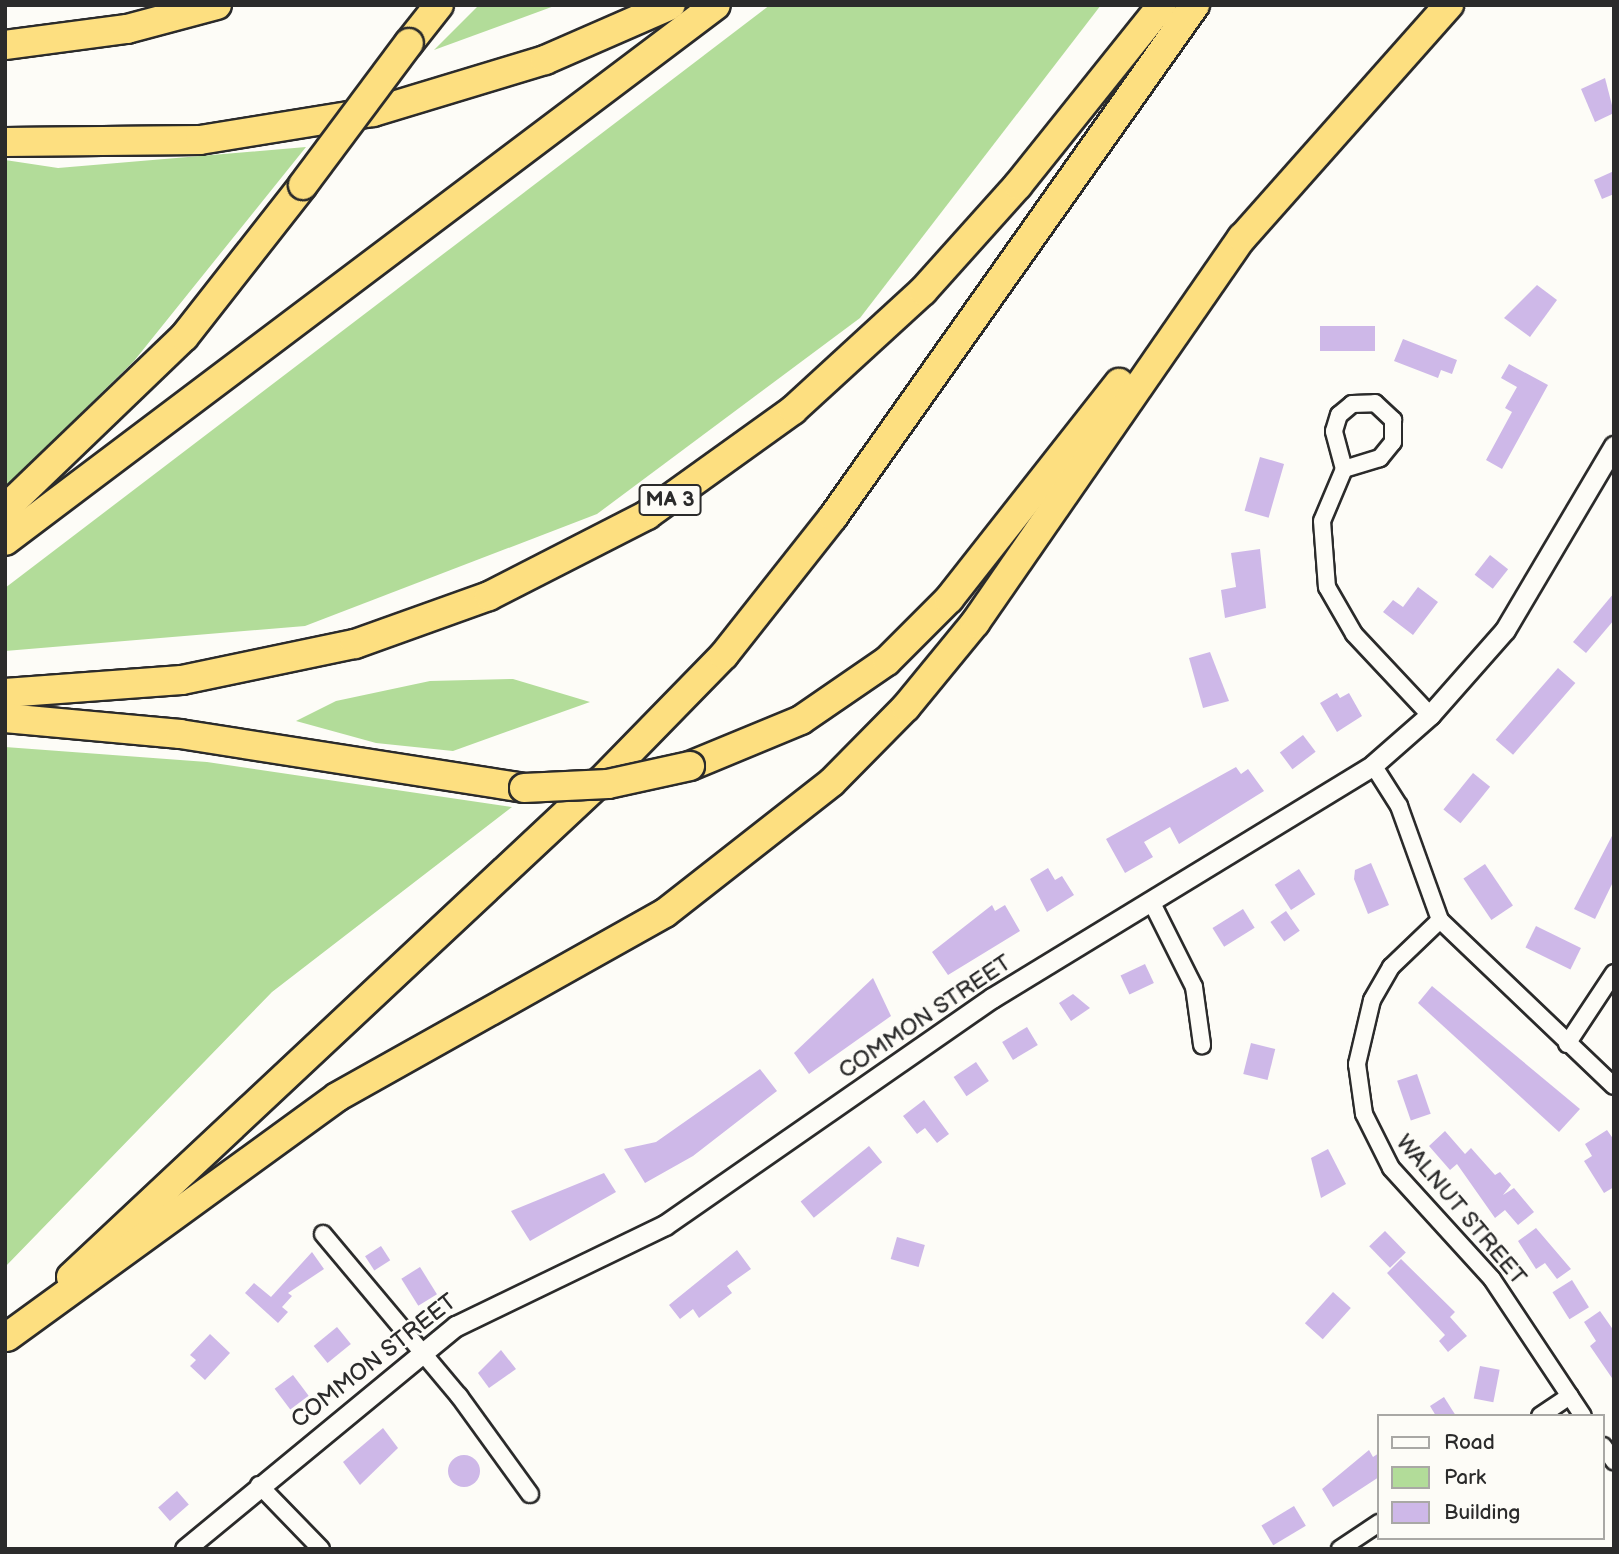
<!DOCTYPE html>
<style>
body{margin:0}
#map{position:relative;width:1619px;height:1554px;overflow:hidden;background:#fdfcf7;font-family:"Balsamiq Sans",sans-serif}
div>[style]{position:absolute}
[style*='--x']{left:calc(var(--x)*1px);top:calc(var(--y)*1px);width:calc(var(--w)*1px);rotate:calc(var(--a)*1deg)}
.green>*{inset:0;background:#b2dc99}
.building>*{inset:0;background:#ceb8e8;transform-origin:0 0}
.round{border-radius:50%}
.roads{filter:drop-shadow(2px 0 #2b2b2b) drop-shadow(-2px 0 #2b2b2b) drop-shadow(0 2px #2b2b2b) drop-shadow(0 -2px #2b2b2b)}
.minor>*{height:16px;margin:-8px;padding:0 8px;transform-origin:8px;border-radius:8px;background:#fdfcf7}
.tertiary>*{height:19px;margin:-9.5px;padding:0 9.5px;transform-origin:9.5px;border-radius:9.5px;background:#fdfcf7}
.motorway>*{height:28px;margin:-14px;padding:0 14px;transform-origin:14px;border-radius:14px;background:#fddf80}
.bridges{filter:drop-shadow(2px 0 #2b2b2b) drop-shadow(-2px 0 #2b2b2b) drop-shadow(0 2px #2b2b2b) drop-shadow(0 -2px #2b2b2b)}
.motorway-bridge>*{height:28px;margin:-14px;padding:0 14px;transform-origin:14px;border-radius:14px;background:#fddf80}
span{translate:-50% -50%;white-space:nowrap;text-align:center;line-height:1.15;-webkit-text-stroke:5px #fdfcf7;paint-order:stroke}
.shield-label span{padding:2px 5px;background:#fdfcf7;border:2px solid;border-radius:5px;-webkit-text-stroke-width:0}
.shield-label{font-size:21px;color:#2b2b2b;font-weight:700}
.street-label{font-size:23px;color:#2b2b2b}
.frame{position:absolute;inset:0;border:7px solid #2b2b2b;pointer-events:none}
.legend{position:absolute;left:1377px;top:1414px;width:228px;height:126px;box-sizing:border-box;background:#fdfcf7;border:2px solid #a9a8a5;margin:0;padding:9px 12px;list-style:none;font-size:21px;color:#2b2b2b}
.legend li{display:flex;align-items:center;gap:14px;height:35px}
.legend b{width:35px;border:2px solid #a9a8a5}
</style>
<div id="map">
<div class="green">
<div style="clip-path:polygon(479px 5px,557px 5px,434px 50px)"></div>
<div style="clip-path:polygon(770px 5px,1101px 5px,860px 318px,597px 514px,305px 626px,5px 651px,5px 588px)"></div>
<div style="clip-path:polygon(306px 147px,134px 361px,5px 487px,5px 160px,58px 168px)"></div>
<div style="clip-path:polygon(513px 679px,590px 702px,453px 751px,376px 743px,296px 721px,336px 701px,430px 681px)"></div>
<div style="clip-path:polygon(5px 747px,207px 762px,512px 807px,272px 992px,5px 1267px)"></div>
</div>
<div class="building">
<div style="clip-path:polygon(1605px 78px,1614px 113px,1595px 122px,1581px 89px)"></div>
<div style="clip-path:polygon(1614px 171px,1614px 194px,1602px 199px,1594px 180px)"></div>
<div style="clip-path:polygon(1537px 285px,1557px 300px,1530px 337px,1504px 318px)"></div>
<div style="left:1320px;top:326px;width:55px;height:25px"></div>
<div style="clip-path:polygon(1403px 339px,1457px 360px,1452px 374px,1441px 370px,1438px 378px,1394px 361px)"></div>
<div style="clip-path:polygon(1509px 364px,1548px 385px,1502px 469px,1486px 460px,1512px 412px,1505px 408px,1517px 387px,1501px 378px)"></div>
<div style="left:1260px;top:457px;width:25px;height:56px;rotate:16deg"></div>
<div style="clip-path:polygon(1260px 549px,1266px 608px,1225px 618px,1221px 590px,1236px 587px,1231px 553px)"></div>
<div style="left:1490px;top:555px;width:23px;height:25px;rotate:38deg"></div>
<div style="clip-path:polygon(1418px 587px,1438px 602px,1413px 635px,1383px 612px,1393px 600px,1403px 607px)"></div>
<div style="clip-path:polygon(1614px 593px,1614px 620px,1586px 653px,1573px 642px)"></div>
<div style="clip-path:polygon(1210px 652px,1229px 701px,1203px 708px,1189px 658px)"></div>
<div style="left:1558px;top:668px;width:23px;height:95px;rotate:41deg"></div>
<div style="clip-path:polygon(1337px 693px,1340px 698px,1349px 693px,1362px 716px,1337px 732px,1320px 703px)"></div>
<div style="left:1303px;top:735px;width:21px;height:29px;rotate:53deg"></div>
<div style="clip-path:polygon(1236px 767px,1241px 774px,1248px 769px,1264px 791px,1179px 844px,1170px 827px,1144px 842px,1153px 857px,1125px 873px,1106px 839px)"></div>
<div style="left:1473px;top:773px;width:22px;height:47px;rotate:39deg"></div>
<div style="clip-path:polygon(1614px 832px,1614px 880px,1595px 919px,1574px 909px)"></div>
<div style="clip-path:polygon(1371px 863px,1389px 905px,1368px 914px,1354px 879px,1355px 870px)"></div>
<div style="left:1485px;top:864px;width:50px;height:26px;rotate:56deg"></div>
<div style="clip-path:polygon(1048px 868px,1055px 880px,1062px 876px,1074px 895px,1047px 912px,1030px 879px)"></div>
<div style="left:1299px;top:869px;width:30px;height:29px;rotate:57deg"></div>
<div style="clip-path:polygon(992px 905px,995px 911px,1005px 905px,1020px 931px,948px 975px,932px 952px)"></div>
<div style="left:1243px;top:909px;width:22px;height:36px;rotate:58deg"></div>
<div style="left:1286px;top:911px;width:24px;height:19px;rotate:55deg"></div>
<div style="left:1536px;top:926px;width:50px;height:24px;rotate:26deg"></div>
<div style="left:1145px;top:964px;width:21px;height:27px;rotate:65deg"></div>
<div style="clip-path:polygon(873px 978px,891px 1016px,809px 1074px,794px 1053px)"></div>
<div style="clip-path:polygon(1432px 986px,1580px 1109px,1559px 1132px,1418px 1003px)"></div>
<div style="clip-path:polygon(1073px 994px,1090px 1008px,1071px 1021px,1059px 1003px)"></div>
<div style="left:1027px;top:1027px;width:21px;height:29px;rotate:59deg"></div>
<div style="left:1251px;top:1043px;width:25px;height:32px;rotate:14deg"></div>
<div style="left:976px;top:1062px;width:23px;height:27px;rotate:56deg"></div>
<div style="clip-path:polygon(760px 1069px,777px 1091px,693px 1156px,645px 1183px,624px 1149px,656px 1142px)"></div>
<div style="left:1417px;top:1074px;width:42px;height:21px;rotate:71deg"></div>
<div style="clip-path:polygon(924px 1100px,949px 1134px,937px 1143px,925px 1128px,917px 1134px,903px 1116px)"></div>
<div style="clip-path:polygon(1607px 1130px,1614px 1140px,1614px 1187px,1604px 1193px,1584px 1161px,1592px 1156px,1585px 1144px)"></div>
<div style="clip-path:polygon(1445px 1131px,1465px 1154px,1471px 1148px,1495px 1175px,1500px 1172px,1511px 1185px,1503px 1195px,1514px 1188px,1534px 1212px,1518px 1225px,1505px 1210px,1495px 1218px,1457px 1164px,1450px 1170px,1429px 1146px)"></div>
<div style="left:869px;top:1146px;width:21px;height:88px;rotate:51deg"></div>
<div style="clip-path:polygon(1328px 1149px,1346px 1184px,1321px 1198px,1311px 1158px)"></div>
<div style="clip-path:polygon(604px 1173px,616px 1192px,530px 1241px,511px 1211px)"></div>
<div style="clip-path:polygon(1536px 1228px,1571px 1269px,1557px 1279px,1545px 1263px,1536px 1269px,1518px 1241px)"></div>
<div style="left:1385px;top:1231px;width:30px;height:22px;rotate:46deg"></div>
<div style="left:897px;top:1237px;width:29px;height:23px;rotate:16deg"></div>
<div style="left:381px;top:1246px;width:17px;height:19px;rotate:57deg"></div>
<div style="clip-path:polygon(737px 1250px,751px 1269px,727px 1286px,732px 1293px,699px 1318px,693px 1309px,680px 1319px,669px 1305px)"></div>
<div style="clip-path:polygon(312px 1252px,324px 1269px,288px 1293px,292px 1296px,282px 1307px,288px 1312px,278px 1323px,245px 1293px,254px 1283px,271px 1297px)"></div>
<div style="clip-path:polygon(1401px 1259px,1455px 1312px,1450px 1317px,1467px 1336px,1448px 1352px,1439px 1341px,1445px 1335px,1387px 1273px)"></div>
<div style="left:420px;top:1267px;width:32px;height:22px;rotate:58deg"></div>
<div style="left:1572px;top:1280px;width:32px;height:23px;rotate:58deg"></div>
<div style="left:1333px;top:1292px;width:24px;height:42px;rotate:42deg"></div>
<div style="clip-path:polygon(1600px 1311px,1614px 1331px,1614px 1381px,1590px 1346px,1596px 1341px,1584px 1322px)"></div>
<div style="left:337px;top:1327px;width:22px;height:30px;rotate:51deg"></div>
<div style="clip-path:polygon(210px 1334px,230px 1353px,205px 1380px,190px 1366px,196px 1360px,190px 1355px)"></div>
<div style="clip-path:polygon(501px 1350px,516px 1369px,489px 1388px,478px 1373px)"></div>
<div style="left:1480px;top:1366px;width:20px;height:33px;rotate:11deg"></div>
<div style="left:293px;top:1375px;width:26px;height:23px;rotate:53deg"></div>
<div style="clip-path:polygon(1444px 1397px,1456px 1416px,1436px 1416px,1430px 1406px)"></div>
<div style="clip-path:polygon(383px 1428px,398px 1448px,360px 1485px,343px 1462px)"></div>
<div style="clip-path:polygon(1369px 1450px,1373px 1457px,1379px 1453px,1379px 1477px,1333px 1507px,1322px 1489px)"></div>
<div class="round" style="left:448px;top:1455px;width:32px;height:32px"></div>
<div style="left:177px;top:1491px;width:18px;height:25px;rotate:49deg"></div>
<div style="left:1294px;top:1506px;width:23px;height:38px;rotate:59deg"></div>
</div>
<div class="roads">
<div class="minor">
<div style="--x:1375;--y:403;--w:25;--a:43"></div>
<div style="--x:1393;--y:420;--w:22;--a:90"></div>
<div style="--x:1393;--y:442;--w:21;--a:129"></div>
<div style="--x:1380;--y:458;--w:38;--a:163"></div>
<div style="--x:1344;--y:469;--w:39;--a:-105"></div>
<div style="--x:1334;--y:431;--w:17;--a:-73"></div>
<div style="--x:1339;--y:415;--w:17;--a:-40"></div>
<div style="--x:1352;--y:404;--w:23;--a:-2"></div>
<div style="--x:1344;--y:469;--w:56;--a:112.9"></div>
<div style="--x:1322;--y:521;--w:66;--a:85.7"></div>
<div style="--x:1327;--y:587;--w:54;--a:60.1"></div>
<div style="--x:1354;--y:634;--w:111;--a:46.8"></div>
<div style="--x:1373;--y:765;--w:49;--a:57.6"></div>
<div style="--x:1399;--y:806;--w:121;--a:70.2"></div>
<div style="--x:1440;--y:920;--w:240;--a:43.7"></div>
<div style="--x:1151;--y:901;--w:96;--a:63.4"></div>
<div style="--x:1194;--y:987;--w:59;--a:82.1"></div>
<div style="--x:1440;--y:920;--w:68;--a:136.2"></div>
<div style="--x:1391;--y:967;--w:38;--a:120"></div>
<div style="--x:1372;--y:1000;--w:66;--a:103.2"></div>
<div style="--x:1357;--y:1064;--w:50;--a:82"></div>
<div style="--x:1364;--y:1114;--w:60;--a:63.4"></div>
<div style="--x:1391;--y:1168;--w:150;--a:47.7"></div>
<div style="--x:1492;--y:1279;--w:164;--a:56.4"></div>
<div style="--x:1567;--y:1044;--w:85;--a:-56.5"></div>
<div style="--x:323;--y:1234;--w:212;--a:50"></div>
<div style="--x:459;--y:1396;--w:121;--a:54.1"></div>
<div style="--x:1540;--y:1416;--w:36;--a:-34"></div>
<div style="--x:1603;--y:1446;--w:19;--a:54"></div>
<div style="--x:259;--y:1485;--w:89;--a:45.9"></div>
<div style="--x:1340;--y:1549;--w:47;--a:-33.7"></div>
</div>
<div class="tertiary">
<div style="--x:185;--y:1549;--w:351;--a:-39.5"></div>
<div style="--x:456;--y:1326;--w:232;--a:-25.8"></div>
<div style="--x:665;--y:1225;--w:398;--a:-34.8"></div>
<div style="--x:992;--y:998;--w:447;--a:-31.4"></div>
<div style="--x:1373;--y:765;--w:76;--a:-41.3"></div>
<div style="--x:1430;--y:715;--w:113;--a:-48.6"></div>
<div style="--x:1505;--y:630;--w:214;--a:-59.4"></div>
</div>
<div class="motorway">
<div style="--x:409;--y:43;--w:48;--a:-51.7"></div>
<div style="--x:5;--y:45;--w:123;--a:-7.5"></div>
<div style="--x:127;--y:29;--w:93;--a:-14.9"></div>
<div style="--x:5;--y:142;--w:195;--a:-0.6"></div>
<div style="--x:200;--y:140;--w:175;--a:-9.2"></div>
<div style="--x:373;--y:112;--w:180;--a:-16.8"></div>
<div style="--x:545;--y:60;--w:137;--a:-23.6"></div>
<div style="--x:5;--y:509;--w:248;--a:-43.9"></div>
<div style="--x:184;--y:337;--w:193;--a:-51.9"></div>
<div style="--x:5;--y:541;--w:890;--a:-37.01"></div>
<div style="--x:5;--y:693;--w:177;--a:-4.2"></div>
<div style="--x:182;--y:680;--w:177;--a:-11.8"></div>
<div style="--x:355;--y:644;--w:142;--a:-19.7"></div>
<div style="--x:489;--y:596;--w:178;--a:-27.1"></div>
<div style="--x:647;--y:515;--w:180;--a:-35.7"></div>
<div style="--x:793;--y:410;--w:176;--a:-42.5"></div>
<div style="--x:923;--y:291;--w:142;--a:-48.1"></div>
<div style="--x:1018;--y:185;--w:231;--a:-51.3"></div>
<div style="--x:5;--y:718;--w:176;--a:5.2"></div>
<div style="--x:180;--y:734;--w:348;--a:8.9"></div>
<div style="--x:690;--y:766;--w:120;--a:-22.5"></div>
<div style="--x:801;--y:720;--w:104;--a:-34.5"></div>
<div style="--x:887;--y:661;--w:88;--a:-45"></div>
<div style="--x:949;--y:599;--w:275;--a:-51.8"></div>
<div style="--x:71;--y:1277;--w:727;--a:-43.11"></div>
<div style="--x:602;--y:780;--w:175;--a:-45.7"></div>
<div style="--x:724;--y:655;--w:176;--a:-51.7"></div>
<div style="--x:833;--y:517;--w:627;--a:-54.74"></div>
<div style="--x:7;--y:1337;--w:408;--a:-36"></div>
<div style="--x:337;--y:1097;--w:376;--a:-29.3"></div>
<div style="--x:665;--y:913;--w:212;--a:-38.1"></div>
<div style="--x:832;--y:782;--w:105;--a:-45.4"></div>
<div style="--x:906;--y:707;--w:109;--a:-50.6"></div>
<div style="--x:975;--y:623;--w:469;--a:-55.3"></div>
<div style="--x:1242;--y:238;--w:312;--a:-48.4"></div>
</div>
</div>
<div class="bridges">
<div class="motorway-bridge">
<div style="--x:303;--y:185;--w:177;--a:-53.3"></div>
<div style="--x:524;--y:788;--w:84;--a:-2.7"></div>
<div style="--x:608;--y:784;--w:84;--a:-12.4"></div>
</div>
</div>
<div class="shield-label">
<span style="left:670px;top:500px">MA 3</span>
</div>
<div class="street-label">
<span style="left:925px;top:1017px;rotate:-34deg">COMMON STREET</span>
<span style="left:1461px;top:1210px;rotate:50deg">WALNUT STREET</span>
<span style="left:374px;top:1361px;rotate:-38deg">COMMON STREET</span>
</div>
<div class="frame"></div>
<ul class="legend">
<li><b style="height:9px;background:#fdfcf7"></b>Road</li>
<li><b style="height:19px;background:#b2dc99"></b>Park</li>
<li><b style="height:19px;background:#ceb8e8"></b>Building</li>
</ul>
</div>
